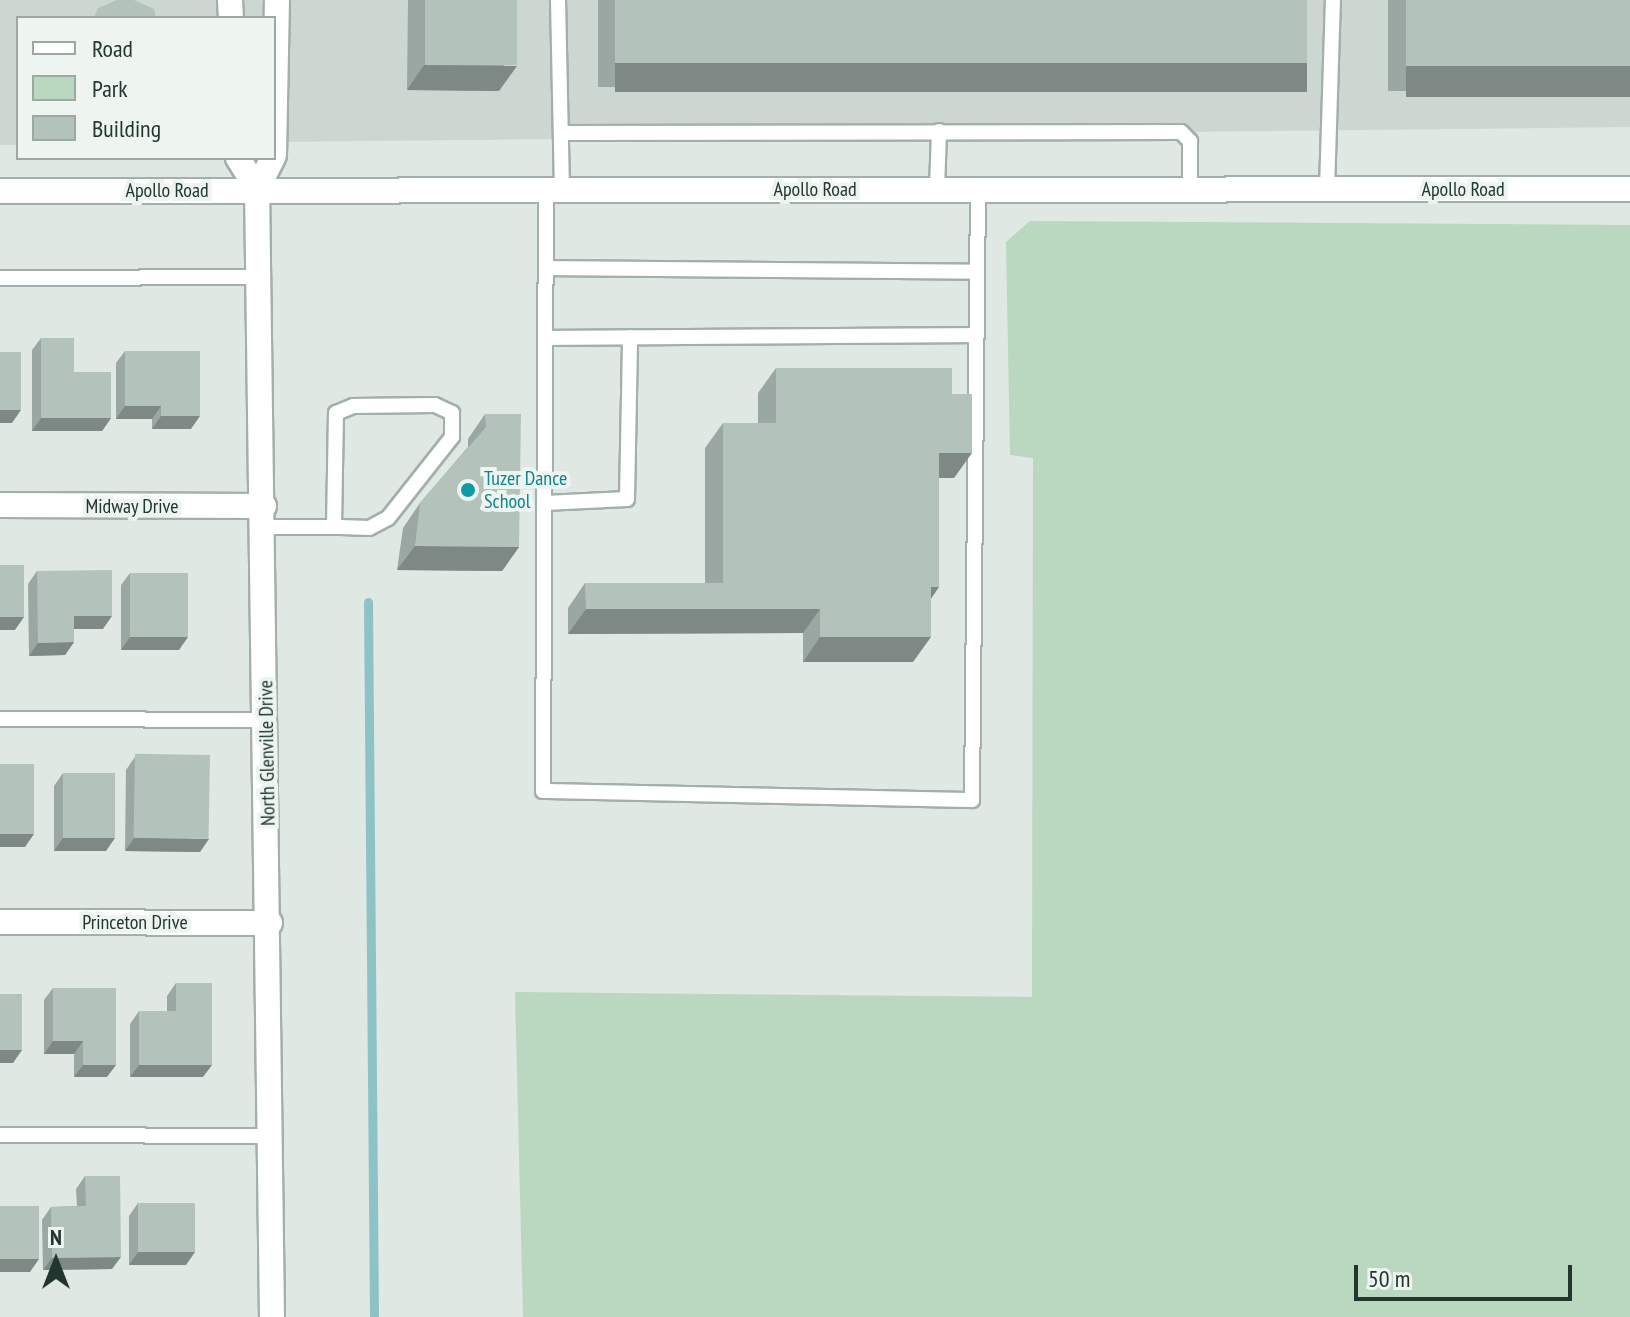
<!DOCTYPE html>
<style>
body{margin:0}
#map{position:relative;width:1630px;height:1317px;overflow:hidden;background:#dfe8e3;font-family:"PT Sans Narrow",sans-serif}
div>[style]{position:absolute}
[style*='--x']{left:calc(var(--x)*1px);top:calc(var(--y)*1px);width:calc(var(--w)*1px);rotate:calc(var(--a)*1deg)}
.built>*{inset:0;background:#cdd7d2}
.green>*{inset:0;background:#bad7bf}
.stream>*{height:9px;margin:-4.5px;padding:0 4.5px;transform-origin:4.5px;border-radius:4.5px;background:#8dc3c7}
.roads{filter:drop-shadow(2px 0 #a3afa9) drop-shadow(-2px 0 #a3afa9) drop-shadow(0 2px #a3afa9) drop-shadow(0 -2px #a3afa9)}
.lane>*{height:14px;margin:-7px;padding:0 7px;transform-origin:7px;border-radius:7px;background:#fff}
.street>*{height:24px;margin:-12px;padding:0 12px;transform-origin:12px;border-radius:12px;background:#fff}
.secondary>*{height:24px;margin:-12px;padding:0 12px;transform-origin:12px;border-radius:12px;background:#fff}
.wall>*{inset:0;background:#9ba7a2;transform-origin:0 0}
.shaded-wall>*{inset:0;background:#7e8884;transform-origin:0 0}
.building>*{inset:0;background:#b4c2bc;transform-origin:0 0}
.dots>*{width:22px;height:22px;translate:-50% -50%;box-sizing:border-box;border:4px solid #eef5f1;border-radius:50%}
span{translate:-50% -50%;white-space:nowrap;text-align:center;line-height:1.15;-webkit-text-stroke:8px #eef5f1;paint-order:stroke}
.street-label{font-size:20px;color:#22362f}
.culture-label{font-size:20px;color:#0d838f}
.left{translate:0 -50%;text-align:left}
.legend{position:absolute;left:16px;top:16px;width:260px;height:144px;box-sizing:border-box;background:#eef5f1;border:2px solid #9ca9a3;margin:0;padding:10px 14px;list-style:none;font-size:24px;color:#22362f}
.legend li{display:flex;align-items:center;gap:16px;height:40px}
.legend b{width:40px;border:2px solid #9ca9a3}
.north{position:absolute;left:16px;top:1221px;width:80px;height:80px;-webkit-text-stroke:6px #eef5f1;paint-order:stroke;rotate:0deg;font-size:22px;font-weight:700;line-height:32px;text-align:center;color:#22362f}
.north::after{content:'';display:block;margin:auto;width:28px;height:36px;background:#22362f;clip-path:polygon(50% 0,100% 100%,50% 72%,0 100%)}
.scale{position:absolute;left:1354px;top:1265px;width:218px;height:36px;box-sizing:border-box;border:4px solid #22362f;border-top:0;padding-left:10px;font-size:24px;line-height:28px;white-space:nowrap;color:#22362f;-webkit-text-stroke:6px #eef5f1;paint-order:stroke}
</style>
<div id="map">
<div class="built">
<div style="clip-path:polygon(0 0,1630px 0,1630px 127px,274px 142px,274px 18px,18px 18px,18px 145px,0 145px)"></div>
</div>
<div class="green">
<div style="clip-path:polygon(1030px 221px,1630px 225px,1630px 1317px,523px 1317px,515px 992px,1032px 997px,1033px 458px,1010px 455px,1006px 242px)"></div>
</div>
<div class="stream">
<div style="--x:368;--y:602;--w:715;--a:89.52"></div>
</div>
<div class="roads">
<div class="lane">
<div style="--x:558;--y:0;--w:189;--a:88.8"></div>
<div style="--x:561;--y:133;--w:620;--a:-0.09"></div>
<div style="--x:1181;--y:132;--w:13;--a:45"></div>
<div style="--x:1190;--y:141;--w:48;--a:90"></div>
<div style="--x:546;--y:189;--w:602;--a:90.29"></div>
<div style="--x:543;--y:791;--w:429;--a:1.2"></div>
<div style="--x:972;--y:800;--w:611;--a:-89.44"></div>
<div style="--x:937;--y:189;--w:58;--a:-88"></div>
<div style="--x:1327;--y:189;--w:189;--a:-88.2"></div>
<div style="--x:546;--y:268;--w:431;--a:0.5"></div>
<div style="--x:0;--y:278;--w:258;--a:-0.2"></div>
<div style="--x:545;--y:338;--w:431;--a:-0.4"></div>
<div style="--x:435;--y:405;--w:19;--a:25"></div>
<div style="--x:452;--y:413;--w:24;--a:90"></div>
<div style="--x:452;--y:437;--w:103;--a:128.3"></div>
<div style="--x:388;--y:518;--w:21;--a:152"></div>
<div style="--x:369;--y:528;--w:35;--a:-178"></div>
<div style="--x:334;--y:527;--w:114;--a:-89"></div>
<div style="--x:336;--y:413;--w:18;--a:-22"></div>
<div style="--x:353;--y:406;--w:82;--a:-0.7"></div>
<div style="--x:545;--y:503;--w:82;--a:-2.8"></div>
<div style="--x:627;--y:499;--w:162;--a:-88.9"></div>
<div style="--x:264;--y:527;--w:70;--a:0"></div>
<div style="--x:0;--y:719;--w:267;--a:0.2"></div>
<div style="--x:0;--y:1135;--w:271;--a:0.2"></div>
</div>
<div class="street">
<div style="--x:0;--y:505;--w:264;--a:0.2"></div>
<div style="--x:0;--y:922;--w:270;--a:0.2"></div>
</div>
<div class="secondary">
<div style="--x:230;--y:0;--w:18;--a:87"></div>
<div style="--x:274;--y:155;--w:155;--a:-88.9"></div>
<div style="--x:238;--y:158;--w:36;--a:58"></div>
<div style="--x:0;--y:191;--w:1630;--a:-0.07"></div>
<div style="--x:272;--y:1317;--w:1128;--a:-90.76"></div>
<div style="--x:257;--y:189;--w:35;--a:-63"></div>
</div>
</div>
<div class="wall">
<div style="clip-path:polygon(408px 0,517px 0,499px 91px,407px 90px)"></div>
<div style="left:598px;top:0;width:709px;height:87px"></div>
<div style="left:1388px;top:0;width:242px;height:91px"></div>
<div style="clip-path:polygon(41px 338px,74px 372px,111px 418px,102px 431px,32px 431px,32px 350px)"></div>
<div style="clip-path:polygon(125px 351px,191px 429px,152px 429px,152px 419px,116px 419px,116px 363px)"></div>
<div style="clip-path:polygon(776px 368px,954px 478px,939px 478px,931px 599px,913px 662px,803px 662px,803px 633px,568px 634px,568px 608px,585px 583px,705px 583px,705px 448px,723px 423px,758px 423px,758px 393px)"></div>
<div style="clip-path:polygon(485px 414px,519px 547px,502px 571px,397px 570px,403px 528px,420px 503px,468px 447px,468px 439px)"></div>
<div style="clip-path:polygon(37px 571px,103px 629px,74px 629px,74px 642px,65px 655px,29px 656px,28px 584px)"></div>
<div style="clip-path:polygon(130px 573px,179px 650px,121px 650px,121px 585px)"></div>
<div style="clip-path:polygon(135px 757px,200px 852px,125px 851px,126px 770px)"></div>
<div style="clip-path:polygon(63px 773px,106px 851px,54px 851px,54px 786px)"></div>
<div style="clip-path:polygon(176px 983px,203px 1077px,130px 1077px,130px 1024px,139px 1011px,167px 1011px,167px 996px)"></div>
<div style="clip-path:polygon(53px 988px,107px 1077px,74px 1077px,74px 1054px,44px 1054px,44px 1000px)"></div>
<div style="clip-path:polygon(85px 1176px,112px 1269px,43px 1270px,42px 1220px,51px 1207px,77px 1206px,76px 1189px)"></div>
<div style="clip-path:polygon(138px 1203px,186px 1265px,129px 1265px,129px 1216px)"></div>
</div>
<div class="shaded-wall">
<div style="left:615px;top:63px;width:692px;height:29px"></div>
<div style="clip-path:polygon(424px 65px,517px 66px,499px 91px,407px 90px)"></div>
<div style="left:1406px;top:66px;width:224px;height:31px"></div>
<div style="clip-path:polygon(125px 406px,161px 406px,152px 419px,116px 419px)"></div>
<div style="clip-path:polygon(0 410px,21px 410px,12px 423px,0 423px)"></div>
<div style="clip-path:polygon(161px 416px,200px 416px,191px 429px,152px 429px)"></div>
<div style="clip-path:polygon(41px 418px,111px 418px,102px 431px,32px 431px)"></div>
<div style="clip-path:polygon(939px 453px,972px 453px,954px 478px,922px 478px)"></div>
<div style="clip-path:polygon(415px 546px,519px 547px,502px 571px,397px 570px)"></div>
<div style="clip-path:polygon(931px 587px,939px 587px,922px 612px)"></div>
<div style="clip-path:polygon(586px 609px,820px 609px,803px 633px,568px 634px)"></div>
<div style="clip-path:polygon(74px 616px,112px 616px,103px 629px,65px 629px)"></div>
<div style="clip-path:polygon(0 617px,24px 617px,15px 630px,0 630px)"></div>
<div style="clip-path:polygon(130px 637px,188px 637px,179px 650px,121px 650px)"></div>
<div style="clip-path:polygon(820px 637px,931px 637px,913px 662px,803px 662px)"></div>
<div style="clip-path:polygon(74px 642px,65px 655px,29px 656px,38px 643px)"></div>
<div style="clip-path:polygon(0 834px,34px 834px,25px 847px,0 847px)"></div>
<div style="clip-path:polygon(63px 838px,115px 838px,106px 851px,54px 851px)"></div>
<div style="clip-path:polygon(134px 838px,209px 839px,200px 852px,125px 851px)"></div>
<div style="clip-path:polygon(53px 1041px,83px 1041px,74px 1054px,44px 1054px)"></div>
<div style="clip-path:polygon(0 1050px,22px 1050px,13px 1063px,0 1063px)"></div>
<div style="clip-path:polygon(83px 1065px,116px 1065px,107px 1077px,74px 1077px)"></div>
<div style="clip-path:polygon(139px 1065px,212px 1065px,203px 1077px,130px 1077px)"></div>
<div style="clip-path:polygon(138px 1252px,195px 1252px,186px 1265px,129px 1265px)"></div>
<div style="clip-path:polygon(121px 1257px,112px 1269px,43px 1270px,52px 1258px)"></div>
<div style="clip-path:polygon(0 1259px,39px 1259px,30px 1272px,0 1272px)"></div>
</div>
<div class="building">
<div style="clip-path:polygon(117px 0,134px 0,154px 9px,156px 18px,94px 18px,98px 8px)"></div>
<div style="left:425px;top:0;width:92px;height:65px"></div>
<div style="left:615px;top:0;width:692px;height:63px"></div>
<div style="left:1406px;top:0;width:224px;height:66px"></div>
<div style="clip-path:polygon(41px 338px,74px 338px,74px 372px,111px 372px,111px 418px,41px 418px)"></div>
<div style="clip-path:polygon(125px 351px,200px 351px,200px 416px,161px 416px,161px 406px,125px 406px)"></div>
<div style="left:0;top:352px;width:21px;height:58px"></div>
<div style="clip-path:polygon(776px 368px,952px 368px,952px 394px,972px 394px,972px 453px,939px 453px,939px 587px,931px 587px,931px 637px,820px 637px,820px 609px,586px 609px,585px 583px,723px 583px,723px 423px,776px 423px)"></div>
<div style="clip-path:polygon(485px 414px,521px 414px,519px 547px,415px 546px,420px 503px,486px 427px)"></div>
<div style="left:0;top:565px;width:24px;height:52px"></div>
<div style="clip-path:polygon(112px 570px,112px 616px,74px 616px,74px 642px,38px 643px,37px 571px)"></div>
<div style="left:130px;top:573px;width:58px;height:64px"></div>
<div style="left:210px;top:755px;width:84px;height:75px;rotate:91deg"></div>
<div style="left:0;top:764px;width:34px;height:70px"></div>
<div style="left:63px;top:773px;width:52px;height:65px"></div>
<div style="clip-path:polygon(176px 983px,212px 983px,212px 1065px,139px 1065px,139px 1011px,176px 1011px)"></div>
<div style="clip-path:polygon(53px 988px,116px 988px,116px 1065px,83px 1065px,83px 1041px,53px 1041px)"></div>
<div style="left:0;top:994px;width:22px;height:56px"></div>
<div style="clip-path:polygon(85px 1176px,120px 1176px,121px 1257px,52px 1258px,51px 1207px,86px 1206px)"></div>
<div style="left:138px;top:1203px;width:57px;height:49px"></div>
<div style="left:0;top:1206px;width:39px;height:53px"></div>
</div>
<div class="dots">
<div style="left:468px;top:490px;background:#0f9aa8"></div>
</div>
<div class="street-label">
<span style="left:815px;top:189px">Apollo Road</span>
<span style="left:1463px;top:189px">Apollo Road</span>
<span style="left:167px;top:190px">Apollo Road</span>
<span style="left:132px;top:506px">Midway Drive</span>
<span style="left:267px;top:753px;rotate:-91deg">North Glenville Drive</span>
<span style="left:135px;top:922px">Princeton Drive</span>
</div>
<div class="culture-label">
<span class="left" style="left:484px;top:490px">Tuzer Dance<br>School</span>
</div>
<ul class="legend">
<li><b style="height:10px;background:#fff"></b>Road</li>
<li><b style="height:22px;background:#bad7bf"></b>Park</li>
<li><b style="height:22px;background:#b4c2bc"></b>Building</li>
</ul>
<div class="north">N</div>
<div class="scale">50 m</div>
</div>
